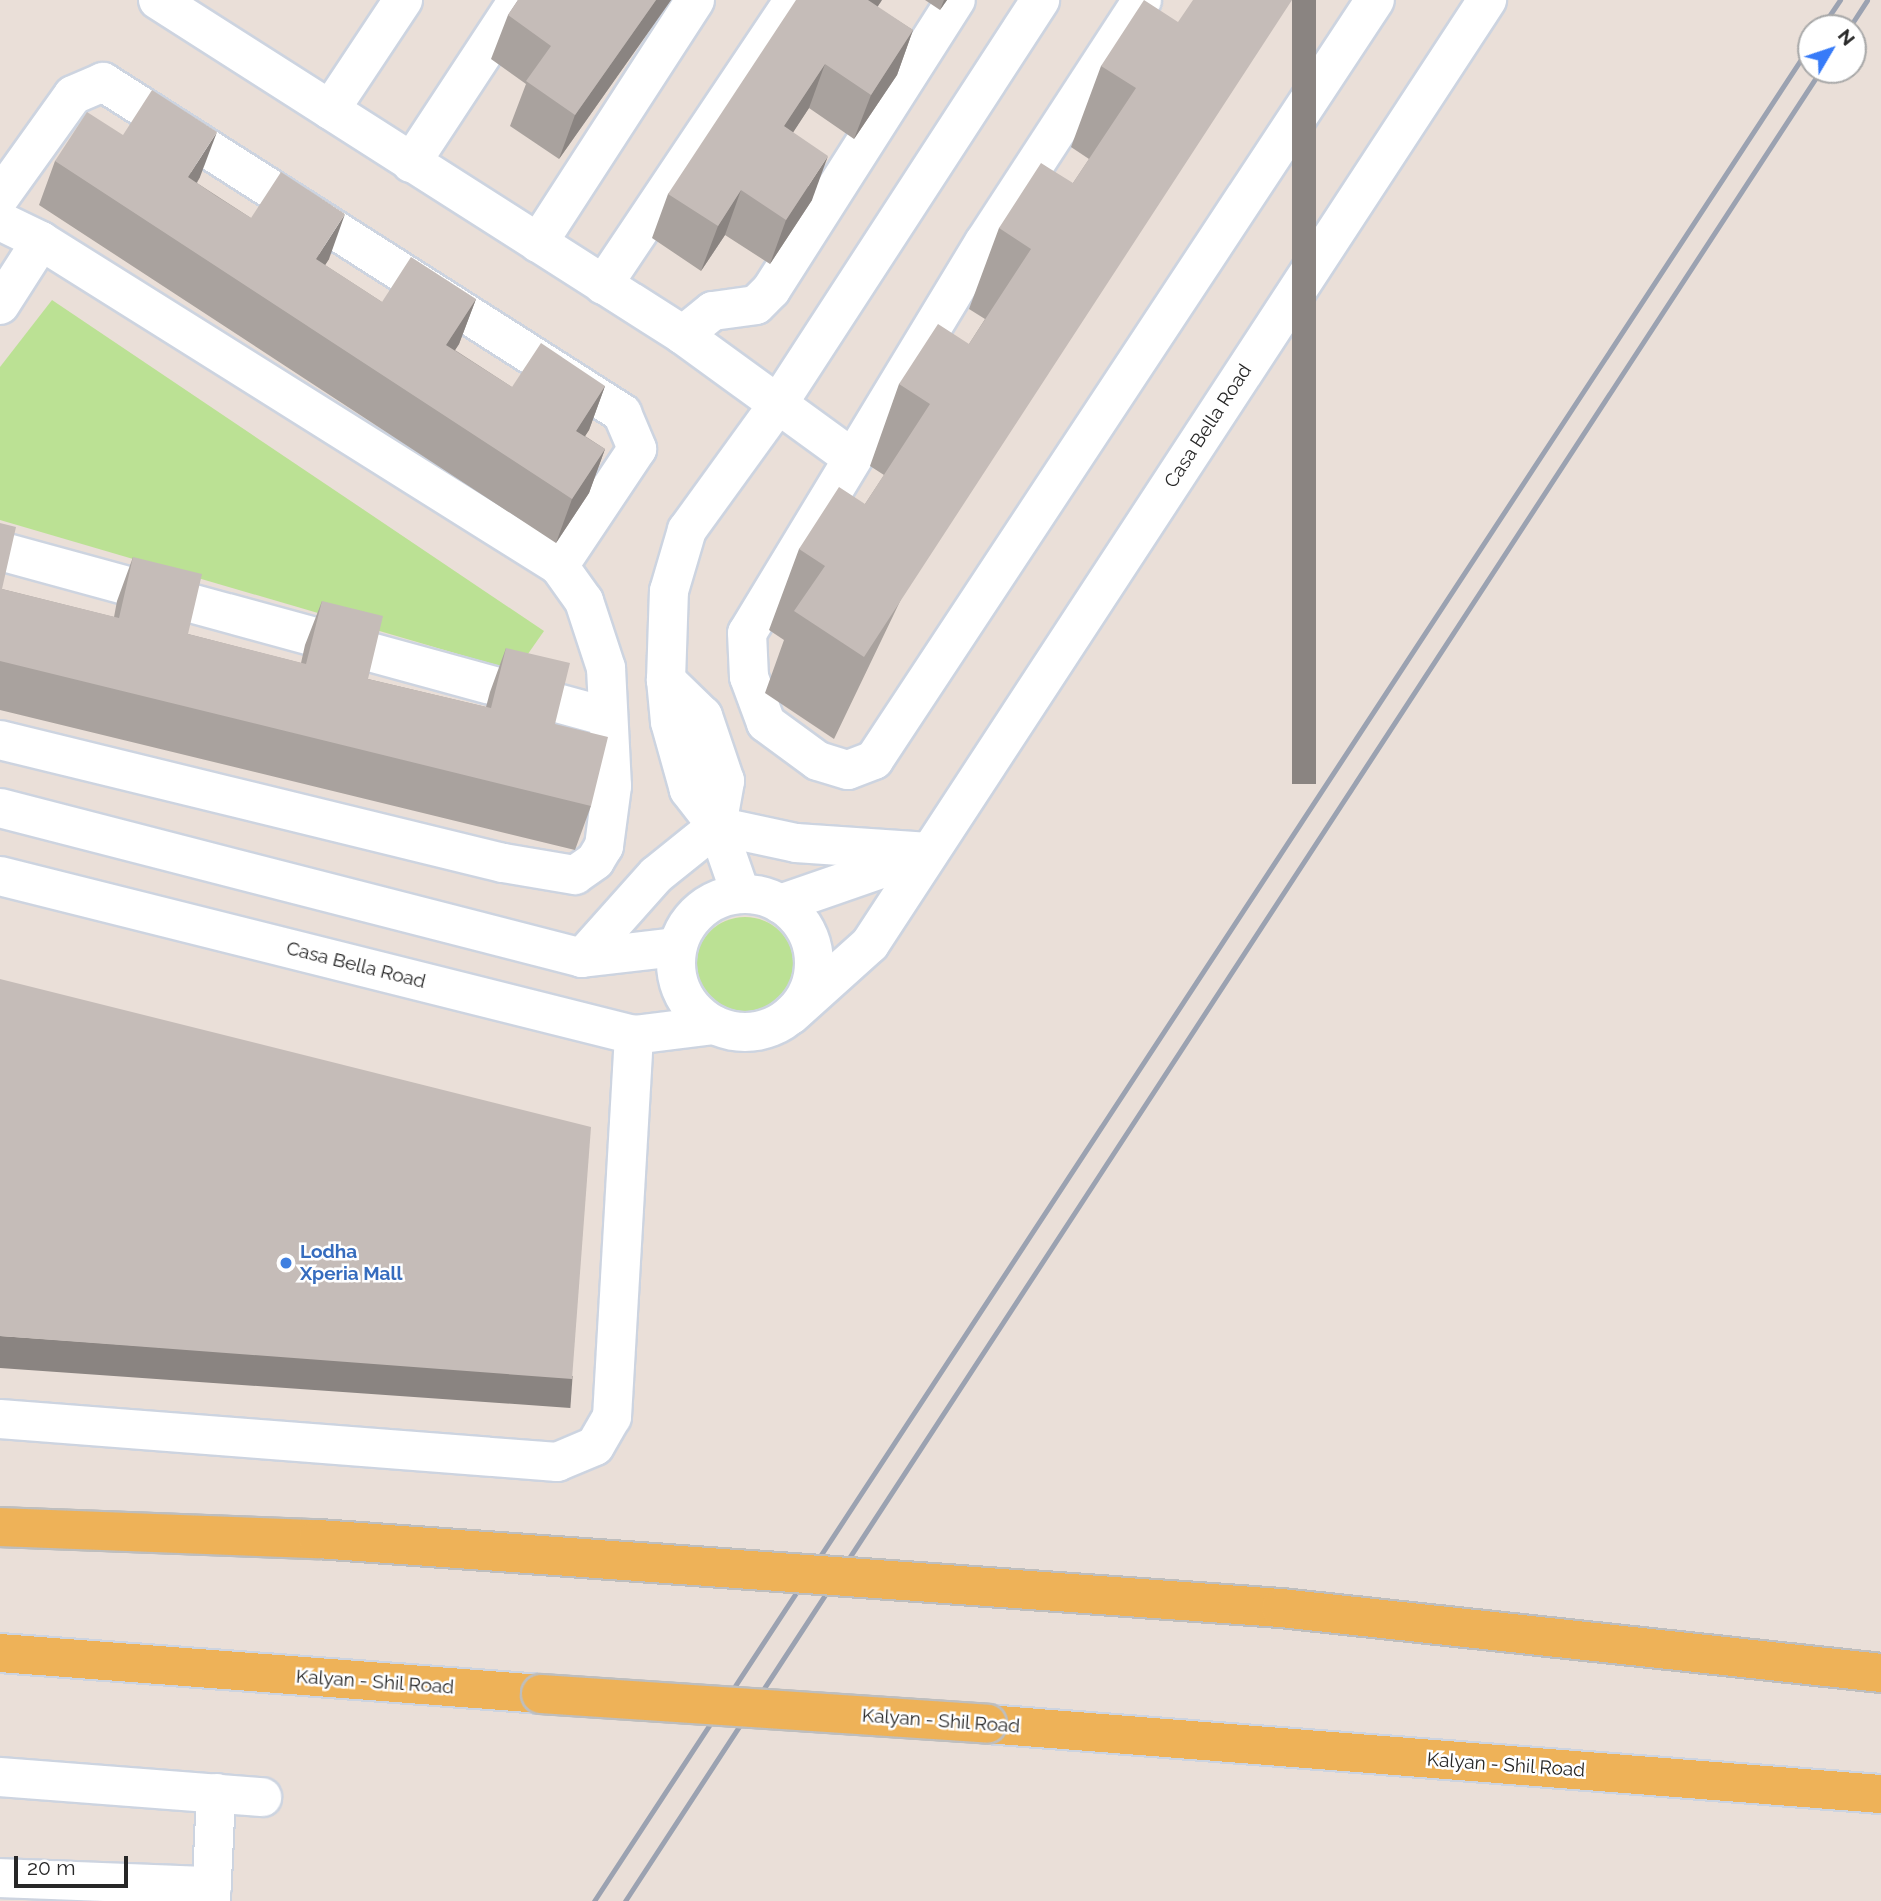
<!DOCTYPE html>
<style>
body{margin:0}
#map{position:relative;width:1881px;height:1901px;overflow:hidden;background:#eadfd8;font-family:Raleway,sans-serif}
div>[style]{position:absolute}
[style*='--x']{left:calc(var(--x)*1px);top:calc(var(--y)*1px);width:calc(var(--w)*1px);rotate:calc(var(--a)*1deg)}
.green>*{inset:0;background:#bbe194}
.round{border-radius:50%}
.roads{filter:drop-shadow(2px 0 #cdd4e0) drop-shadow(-2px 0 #cdd4e0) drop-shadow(0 2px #cdd4e0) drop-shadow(0 -2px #cdd4e0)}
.minor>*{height:38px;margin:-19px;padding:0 19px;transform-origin:19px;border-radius:19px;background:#fff}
.minor>.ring{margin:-19px;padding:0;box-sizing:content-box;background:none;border:38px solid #fff;border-radius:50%}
.major>*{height:38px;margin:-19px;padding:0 19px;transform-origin:19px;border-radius:19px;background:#eeb258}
.rail>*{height:5px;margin:-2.5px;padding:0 2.5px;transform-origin:2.5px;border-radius:2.5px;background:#9ba2b1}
.bridges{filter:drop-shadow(2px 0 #bebebe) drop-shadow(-2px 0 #bebebe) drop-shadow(0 2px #bebebe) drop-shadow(0 -2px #bebebe)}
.major-bridge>*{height:38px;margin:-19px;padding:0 19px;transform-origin:19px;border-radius:19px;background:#eeb258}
.wall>*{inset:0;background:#a9a29e}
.shaded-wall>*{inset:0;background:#8a8481;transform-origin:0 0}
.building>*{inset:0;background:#c5bcb8}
.dots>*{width:19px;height:19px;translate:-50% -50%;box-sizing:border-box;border:4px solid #fff;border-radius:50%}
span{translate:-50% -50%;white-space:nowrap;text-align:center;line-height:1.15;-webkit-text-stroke:5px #fff;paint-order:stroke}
.street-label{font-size:19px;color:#272727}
.shop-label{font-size:19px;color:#366cbe;font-weight:700}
.left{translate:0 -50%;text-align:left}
.north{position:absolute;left:1797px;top:14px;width:70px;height:70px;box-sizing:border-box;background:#fff;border:2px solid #a9a9a9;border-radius:50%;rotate:51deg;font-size:19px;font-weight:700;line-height:28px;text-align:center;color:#272727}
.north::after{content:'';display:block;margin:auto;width:24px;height:32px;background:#377bf8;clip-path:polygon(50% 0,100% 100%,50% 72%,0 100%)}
.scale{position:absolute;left:14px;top:1856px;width:114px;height:32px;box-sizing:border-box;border:4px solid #272727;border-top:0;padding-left:9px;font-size:21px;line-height:24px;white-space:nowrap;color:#272727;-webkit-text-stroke:5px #fff;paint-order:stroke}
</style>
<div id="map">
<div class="green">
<div style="clip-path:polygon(52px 300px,544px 631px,516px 671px,0 520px,0 367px)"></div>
<div class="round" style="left:695px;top:917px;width:100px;height:100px"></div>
</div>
<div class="roads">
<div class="minor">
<div style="--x:158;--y:0;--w:623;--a:32.54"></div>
<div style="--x:683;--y:335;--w:209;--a:36"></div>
<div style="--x:1142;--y:0;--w:289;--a:123.1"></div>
<div style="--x:984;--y:242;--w:457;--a:121.2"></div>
<div style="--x:747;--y:633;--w:44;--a:87.4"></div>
<div style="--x:749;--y:677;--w:49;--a:69.7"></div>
<div style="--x:766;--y:723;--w:64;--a:36.2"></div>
<div style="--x:818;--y:761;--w:31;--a:17"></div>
<div style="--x:848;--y:770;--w:28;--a:-21"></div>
<div style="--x:874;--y:760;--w:910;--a:-56.61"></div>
<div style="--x:330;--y:110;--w:132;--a:-56.4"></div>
<div style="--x:411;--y:163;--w:195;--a:-56.7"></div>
<div style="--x:0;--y:197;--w:125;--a:-54.4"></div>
<div style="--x:73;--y:95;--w:33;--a:-23"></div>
<div style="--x:103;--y:82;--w:616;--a:32.53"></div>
<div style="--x:622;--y:413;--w:39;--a:67"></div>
<div style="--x:637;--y:449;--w:141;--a:123.7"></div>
<div style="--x:0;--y:221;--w:46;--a:26"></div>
<div style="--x:41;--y:241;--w:612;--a:32.1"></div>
<div style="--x:559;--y:566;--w:43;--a:54.5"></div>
<div style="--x:584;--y:601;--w:71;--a:71.8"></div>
<div style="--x:606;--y:668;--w:118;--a:87.1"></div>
<div style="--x:612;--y:786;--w:61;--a:97.6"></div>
<div style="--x:604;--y:846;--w:17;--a:121"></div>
<div style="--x:595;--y:861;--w:24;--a:145"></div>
<div style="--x:575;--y:875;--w:73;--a:-170.5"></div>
<div style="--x:503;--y:863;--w:518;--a:-166.26"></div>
<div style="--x:538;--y:243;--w:289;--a:-57.1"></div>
<div style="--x:603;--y:285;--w:343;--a:-56.2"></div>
<div style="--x:0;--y:305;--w:76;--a:-57.4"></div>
<div style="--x:683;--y:335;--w:38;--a:-39"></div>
<div style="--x:713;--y:311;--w:43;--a:-7.9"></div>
<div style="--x:756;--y:305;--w:21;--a:-45"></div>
<div style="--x:771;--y:290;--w:344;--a:-57.5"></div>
<div style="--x:0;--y:551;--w:630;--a:15.27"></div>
<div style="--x:0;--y:808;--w:601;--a:14.45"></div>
<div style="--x:582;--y:958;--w:96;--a:-6.6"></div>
<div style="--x:717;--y:826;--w:81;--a:12.1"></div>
<div style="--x:796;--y:843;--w:133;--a:3.9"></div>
<div style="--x:0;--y:876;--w:654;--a:14.08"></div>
<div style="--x:634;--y:1035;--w:81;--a:-7.1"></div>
<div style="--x:740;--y:892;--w:70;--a:-109.2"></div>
<div style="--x:717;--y:826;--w:46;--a:-127.9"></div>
<div style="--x:689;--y:790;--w:71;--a:-105.6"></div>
<div style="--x:670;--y:722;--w:42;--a:-95.4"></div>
<div style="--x:666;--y:680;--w:89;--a:-88.1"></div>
<div style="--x:669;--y:591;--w:64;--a:-73.6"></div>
<div style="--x:687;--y:530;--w:152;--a:-54.1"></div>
<div style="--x:776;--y:407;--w:485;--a:-57"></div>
<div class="ring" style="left:676px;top:894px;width:100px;height:100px"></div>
<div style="--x:780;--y:904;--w:141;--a:-19.1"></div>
<div style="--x:582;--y:958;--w:111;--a:-48.3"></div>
<div style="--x:656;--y:875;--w:78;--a:-38.8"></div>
<div style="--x:717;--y:826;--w:46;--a:-79.9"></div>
<div style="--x:725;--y:781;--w:69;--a:-108.7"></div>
<div style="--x:703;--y:716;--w:52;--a:-135.8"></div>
<div style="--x:791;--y:1015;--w:106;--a:-41.9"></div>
<div style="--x:870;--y:944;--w:1128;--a:-56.83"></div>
<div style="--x:0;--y:1419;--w:559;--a:4.41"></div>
<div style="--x:557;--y:1462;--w:41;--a:-22.8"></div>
<div style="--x:595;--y:1446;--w:34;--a:-60"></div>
<div style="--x:612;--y:1417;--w:383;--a:-86.7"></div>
<div style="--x:0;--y:1777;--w:263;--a:4.4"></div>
<div style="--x:0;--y:1878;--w:212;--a:2.2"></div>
<div style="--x:211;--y:1901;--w:108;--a:-87.3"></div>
</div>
<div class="major">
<div style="--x:0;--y:1653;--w:543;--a:4.33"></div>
<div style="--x:987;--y:1724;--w:897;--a:4.48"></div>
</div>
</div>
<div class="rail">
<div style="--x:1821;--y:28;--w:34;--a:-56"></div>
<div style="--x:1849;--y:28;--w:33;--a:-57"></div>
<div style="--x:594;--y:1901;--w:2220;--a:-56.76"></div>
<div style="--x:625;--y:1901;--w:2187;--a:-56.85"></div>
</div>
<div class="bridges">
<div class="major-bridge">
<div style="--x:0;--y:1527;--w:318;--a:2.2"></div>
<div style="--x:318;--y:1539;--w:965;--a:4.1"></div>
<div style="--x:1281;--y:1608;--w:604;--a:6.18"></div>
<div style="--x:541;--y:1694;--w:447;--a:3.8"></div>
</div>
</div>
<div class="wall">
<div style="clip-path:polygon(518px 0,671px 0,559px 159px,510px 126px,526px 84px,491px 59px,508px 15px)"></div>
<div style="clip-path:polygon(882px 0,877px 7px,913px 30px,897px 75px,854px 139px,809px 108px,793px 132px,812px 200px,770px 264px,725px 235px,701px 271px,652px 238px,668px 194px)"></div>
<div style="clip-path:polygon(925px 0,947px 0,940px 10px)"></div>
<div style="clip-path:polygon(1178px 22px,834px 739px,765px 693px,784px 640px,769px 630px,799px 549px,865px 504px,884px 475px,870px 466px,899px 384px,969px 344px,985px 319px,969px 309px,999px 228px,1073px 183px,1089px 159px,1071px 147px,1101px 66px)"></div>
<div style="clip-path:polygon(123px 135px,200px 177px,197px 183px,251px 218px,329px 259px,325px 265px,382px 302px,476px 299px,459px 344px,455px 350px,512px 387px,605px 386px,589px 430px,585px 436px,605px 449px,589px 493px,556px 543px,39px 205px,55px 161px)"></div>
<div style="clip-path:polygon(0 523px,2px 589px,114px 617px,117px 601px,133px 557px,188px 634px,301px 663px,305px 645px,322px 601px,368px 679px,486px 707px,490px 692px,506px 648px,555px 724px,591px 806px,575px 850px,0 710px)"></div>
</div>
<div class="shaded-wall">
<div style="clip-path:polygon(656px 0,671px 0,559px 159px,575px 115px)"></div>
<div style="clip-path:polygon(868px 0,882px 0,852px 45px)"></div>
<div style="clip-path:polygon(944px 0,947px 0,940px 10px)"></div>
<div style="left:1292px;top:0;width:24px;height:784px"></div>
<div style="clip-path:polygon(913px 30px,897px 75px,854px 139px,871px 95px)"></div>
<div style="clip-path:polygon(825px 64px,809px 108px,768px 171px,784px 126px)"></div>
<div style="clip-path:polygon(217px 132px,200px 177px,172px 221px,188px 177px)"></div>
<div style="clip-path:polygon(828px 156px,812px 200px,770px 264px,786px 220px)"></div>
<div style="clip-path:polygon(741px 190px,725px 235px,701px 271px,718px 226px)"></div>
<div style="clip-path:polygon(345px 214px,329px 259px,300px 304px,316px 259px)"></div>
<div style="clip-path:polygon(476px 299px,459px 344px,430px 389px,446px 345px)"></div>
<div style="clip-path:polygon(605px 386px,589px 430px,560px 475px,576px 431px)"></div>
<div style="clip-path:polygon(605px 449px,589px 493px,556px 543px,572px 499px)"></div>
<div style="left:0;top:1336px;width:574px;height:32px;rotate:4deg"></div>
</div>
<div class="building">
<div style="clip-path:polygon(518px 0,656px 0,575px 115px,526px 81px,551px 46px,508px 15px)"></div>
<div style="clip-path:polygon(796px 0,868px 0,913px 30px,871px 95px,825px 64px,784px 126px,828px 156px,786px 220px,741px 190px,718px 226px,668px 194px)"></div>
<div style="clip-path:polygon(1144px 0,1178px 22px,1193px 0,1292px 0,864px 657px,794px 611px,825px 566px,799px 549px,839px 487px,865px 504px,930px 404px,899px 384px,938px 324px,969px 344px,1031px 249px,999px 228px,1041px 163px,1073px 183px,1136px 88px,1101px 66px)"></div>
<div style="clip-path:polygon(152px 90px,217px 132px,188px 177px,216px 196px,251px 218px,281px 172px,345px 214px,316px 259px,382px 302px,411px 257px,476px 299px,446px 345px,512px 387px,541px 343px,605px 386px,576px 431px,605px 449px,572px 499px,55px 161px,87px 112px,123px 135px)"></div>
<div style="clip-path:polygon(0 523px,16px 527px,2px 589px,119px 618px,133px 557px,202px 574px,188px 634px,306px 664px,322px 601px,383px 616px,368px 679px,491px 708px,506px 648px,570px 663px,555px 724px,608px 737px,591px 806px,0 661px)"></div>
<div style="clip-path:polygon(0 979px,591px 1127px,572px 1379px,0 1336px)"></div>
</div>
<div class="dots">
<div style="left:286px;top:1263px;background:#3f7fe0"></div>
</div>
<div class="street-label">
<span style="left:1208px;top:426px;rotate:-57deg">Casa Bella Road</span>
<span style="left:356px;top:965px;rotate:14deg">Casa Bella Road</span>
<span style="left:375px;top:1682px;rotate:4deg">Kalyan - Shil Road</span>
<span style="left:941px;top:1721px;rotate:4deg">Kalyan - Shil Road</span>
<span style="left:1506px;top:1765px;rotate:4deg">Kalyan - Shil Road</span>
</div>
<div class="shop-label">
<span class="left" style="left:300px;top:1263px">Lodha<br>Xperia Mall</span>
</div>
<div class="north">N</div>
<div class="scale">20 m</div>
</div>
